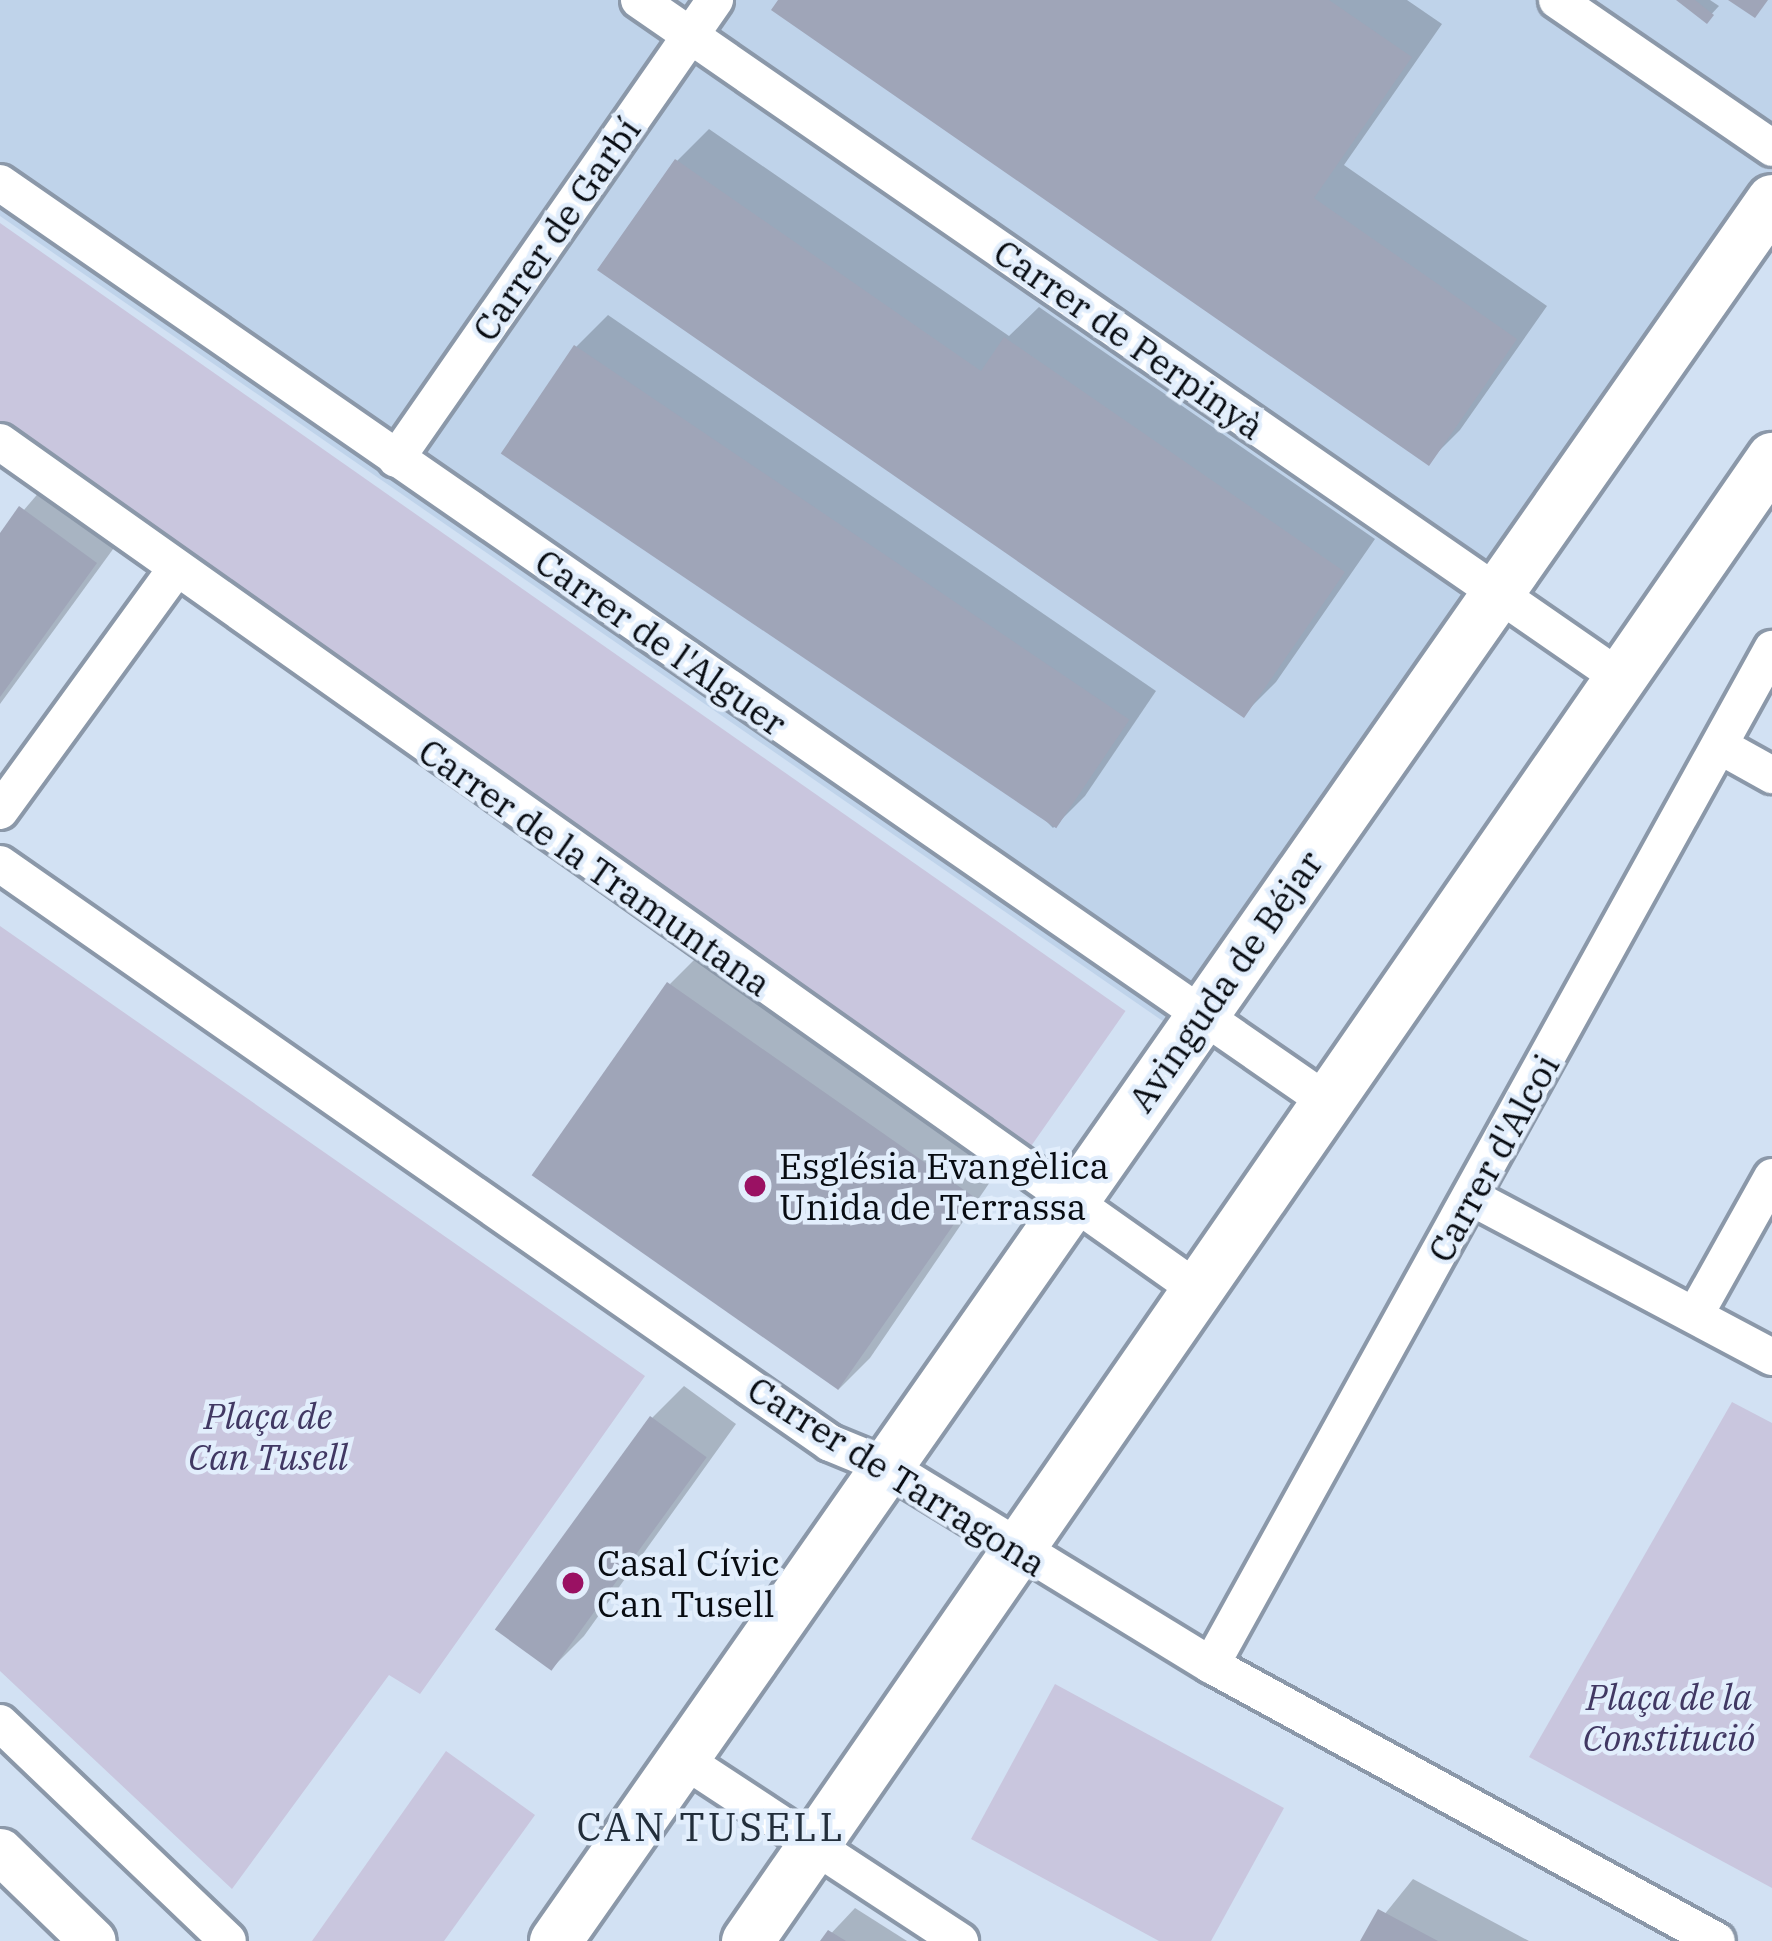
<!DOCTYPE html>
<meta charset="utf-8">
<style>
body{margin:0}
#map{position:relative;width:1772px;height:1941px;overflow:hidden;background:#d2e1f3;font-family:"IBM Plex Serif",serif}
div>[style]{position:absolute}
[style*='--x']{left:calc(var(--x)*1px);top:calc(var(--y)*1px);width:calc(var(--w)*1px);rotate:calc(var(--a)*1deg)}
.built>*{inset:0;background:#bfd3ea}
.green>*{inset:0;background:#c9c6de;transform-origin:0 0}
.shadow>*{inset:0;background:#0003}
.building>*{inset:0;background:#9fa5b8;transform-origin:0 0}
.roads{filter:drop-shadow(3px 0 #8b98a9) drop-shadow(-3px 0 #8b98a9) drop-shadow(0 3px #8b98a9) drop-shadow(0 -3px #8b98a9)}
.minor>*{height:36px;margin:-18px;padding:0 18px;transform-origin:18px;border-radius:18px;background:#fff}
.tertiary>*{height:45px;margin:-22.5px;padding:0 22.5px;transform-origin:22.5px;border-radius:22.5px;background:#fff}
.secondary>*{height:51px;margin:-25.5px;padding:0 25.5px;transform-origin:25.5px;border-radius:25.5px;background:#fff}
.dots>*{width:33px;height:33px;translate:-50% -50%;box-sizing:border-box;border:6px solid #e2eefc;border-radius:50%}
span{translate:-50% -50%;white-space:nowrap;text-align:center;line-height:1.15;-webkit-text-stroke:9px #e2eefc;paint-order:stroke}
.street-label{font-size:36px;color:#080c12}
.poi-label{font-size:36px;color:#080c12}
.left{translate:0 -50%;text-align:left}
.park-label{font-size:36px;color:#413863;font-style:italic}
.neighbourhood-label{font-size:39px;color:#222e3b;letter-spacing:3px}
</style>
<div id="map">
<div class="built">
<div style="clip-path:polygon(0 0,1772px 0,1772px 179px,1193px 1042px,0 216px)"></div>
</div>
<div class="green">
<div style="left:0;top:223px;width:1374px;height:185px;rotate:35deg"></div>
<div style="clip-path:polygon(0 926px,645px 1376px,420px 1694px,389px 1675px,232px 1889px,0 1671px)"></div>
<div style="clip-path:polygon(1732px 1402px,1772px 1423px,1772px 1888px,1529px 1757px)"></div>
<div style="clip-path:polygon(1055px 1684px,1284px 1808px,1211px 1941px,1159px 1941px,971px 1839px)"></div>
<div style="clip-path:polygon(446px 1751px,535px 1815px,444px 1941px,312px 1941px)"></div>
</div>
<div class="shadow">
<div style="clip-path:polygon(781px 0,1407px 0,1442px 24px,1344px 165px,1547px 306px,1460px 430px,1428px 462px)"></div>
<div style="clip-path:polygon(1682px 0,1710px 0,1719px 6px,1706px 20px)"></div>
<div style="clip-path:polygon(709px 129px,1009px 336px,1039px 307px,1375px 539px,1276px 682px,1244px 714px,677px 161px)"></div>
<div style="clip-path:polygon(608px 315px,1156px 691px,1085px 796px,1053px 828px,576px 347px)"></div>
<div style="clip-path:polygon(53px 476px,127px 530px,0 704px,0 538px)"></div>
<div style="clip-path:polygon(702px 952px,1005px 1160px,870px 1358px,838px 1390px,670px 984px)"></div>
<div style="clip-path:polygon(684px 1386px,736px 1424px,584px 1636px,552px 1668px,652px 1418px)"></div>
<div style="clip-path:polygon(1413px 1879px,1529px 1941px,1363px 1941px)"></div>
<div style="clip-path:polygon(855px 1908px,907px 1941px,824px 1941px)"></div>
</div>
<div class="building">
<div style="clip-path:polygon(778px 0,1329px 0,1412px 57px,1314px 198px,1517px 339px,1429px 466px,771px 10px)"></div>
<div style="clip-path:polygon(1676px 0,1695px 0,1714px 15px,1707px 24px)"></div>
<div style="clip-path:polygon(1728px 0,1768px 0,1755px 18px)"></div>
<div style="clip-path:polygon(675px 159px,981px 371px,1004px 337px,1345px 572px,1244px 718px,597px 270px)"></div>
<div style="left:574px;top:345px;width:670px;height:131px;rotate:34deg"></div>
<div style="clip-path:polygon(19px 506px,97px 563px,0 697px,0 533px)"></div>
<div style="left:667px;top:982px;width:374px;height:236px;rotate:35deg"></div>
<div style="left:650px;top:1416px;width:70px;height:264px;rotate:36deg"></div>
<div style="clip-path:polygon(1378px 1909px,1438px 1941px,1360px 1941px)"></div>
<div style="clip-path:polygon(828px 1930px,846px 1941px,820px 1941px)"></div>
</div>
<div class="roads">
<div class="minor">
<div style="--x:639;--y:0;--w:1191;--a:34.64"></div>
<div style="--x:1557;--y:0;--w:261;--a:34.5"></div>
<div style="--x:0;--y:183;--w:1611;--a:34.69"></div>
<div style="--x:0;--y:442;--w:1463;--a:35.29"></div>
<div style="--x:396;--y:459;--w:559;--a:-55.2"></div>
<div style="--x:1720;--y:746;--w:60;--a:29.1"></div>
<div style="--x:0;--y:811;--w:298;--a:-54"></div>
<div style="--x:0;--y:864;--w:1012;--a:34.9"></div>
<div style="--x:830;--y:1443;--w:61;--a:22.3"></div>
<div style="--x:886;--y:1466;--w:381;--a:31.5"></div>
<div style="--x:1211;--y:1665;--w:576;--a:28.61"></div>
<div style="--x:1471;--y:1197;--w:341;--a:28"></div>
<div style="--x:1695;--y:1315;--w:158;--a:-60.8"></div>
<div style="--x:1211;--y:1665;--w:1161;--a:-61.09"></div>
<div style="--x:0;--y:1723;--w:315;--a:43.7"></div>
<div style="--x:681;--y:1758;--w:334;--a:33.3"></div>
</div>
<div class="tertiary">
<div style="--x:0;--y:1851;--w:129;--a:44.1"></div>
</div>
<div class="secondary">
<div style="--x:555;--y:1941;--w:2124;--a:-55.05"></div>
<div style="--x:747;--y:1941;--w:1803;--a:-55.35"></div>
</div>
</div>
<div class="dots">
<div style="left:755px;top:1186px;background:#9a1163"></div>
<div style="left:573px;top:1583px;background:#9a1163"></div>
</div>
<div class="street-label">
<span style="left:556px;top:229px;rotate:-55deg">Carrer de Garbí</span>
<span style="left:1129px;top:339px;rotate:35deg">Carrer de Perpinyà</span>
<span style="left:661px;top:642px;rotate:35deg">Carrer de l'Alguer</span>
<span style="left:595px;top:867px;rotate:35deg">Carrer de la Tramuntana</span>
<span style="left:1225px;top:981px;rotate:-55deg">Avinguda de Béjar</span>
<span style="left:1493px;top:1158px;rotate:-61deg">Carrer d'Alcoi</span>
<span style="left:897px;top:1476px;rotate:32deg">Carrer de Tarragona</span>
</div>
<div class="poi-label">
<span class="left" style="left:779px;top:1186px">Església Evangèlica<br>Unida de Terrassa</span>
<span class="left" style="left:597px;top:1583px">Casal Cívic<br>Can Tusell</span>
</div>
<div class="park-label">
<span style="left:268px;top:1436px">Plaça de<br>Can Tusell</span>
<span style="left:1669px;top:1717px">Plaça de la<br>Constitució</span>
</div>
<div class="neighbourhood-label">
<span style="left:711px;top:1827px">CAN TUSELL</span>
</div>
</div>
